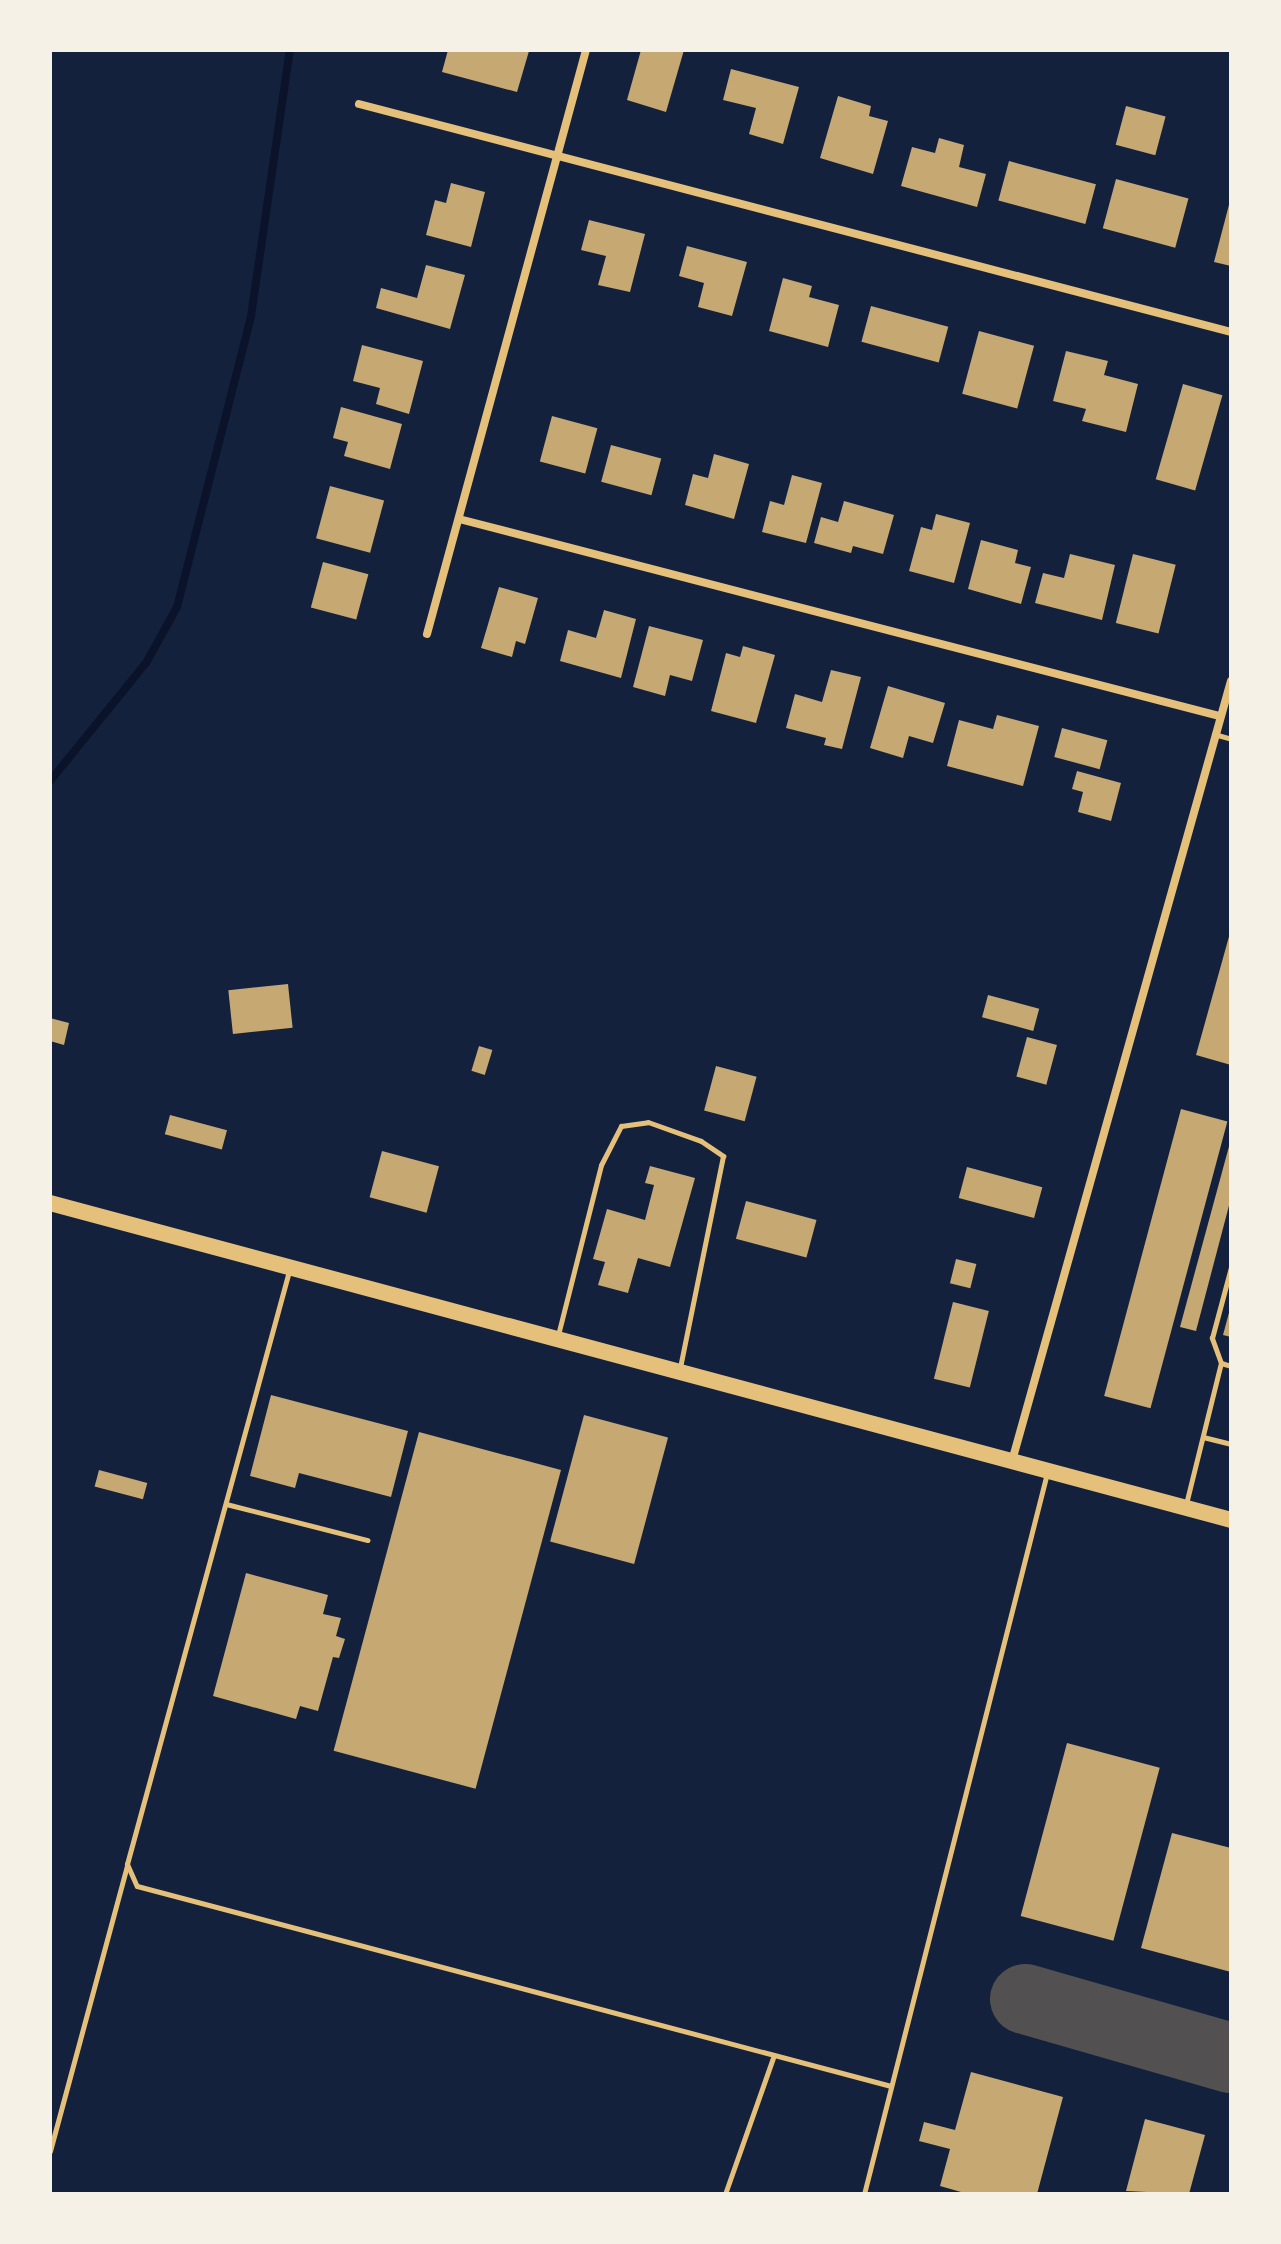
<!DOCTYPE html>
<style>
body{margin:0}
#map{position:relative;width:1281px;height:2244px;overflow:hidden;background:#14213d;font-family:Manrope,sans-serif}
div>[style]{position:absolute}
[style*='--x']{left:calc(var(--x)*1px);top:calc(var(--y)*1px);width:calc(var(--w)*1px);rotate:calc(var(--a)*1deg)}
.stream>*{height:8px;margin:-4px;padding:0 4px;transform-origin:4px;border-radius:4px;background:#0b132b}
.taxiway>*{height:70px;margin:-35px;padding:0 35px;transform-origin:35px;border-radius:35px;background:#525050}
.building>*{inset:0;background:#c6a872;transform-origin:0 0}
.service>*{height:5px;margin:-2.5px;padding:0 2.5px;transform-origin:2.5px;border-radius:2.5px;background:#e5c07b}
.minor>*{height:8px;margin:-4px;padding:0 4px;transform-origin:4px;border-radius:4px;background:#e5c07b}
.secondary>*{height:16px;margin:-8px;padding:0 8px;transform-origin:8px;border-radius:8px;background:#e5c07b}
span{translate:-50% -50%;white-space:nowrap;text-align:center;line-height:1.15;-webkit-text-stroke:6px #f6f1e7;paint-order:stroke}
.frame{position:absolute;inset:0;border:52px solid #f6f1e7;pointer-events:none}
</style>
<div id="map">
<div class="stream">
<div style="--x:50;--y:781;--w:152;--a:-50.9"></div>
<div style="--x:146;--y:663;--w:64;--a:-61"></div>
<div style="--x:177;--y:607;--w:300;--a:-75.7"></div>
<div style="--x:251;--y:316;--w:269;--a:-81.7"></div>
</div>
<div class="taxiway">
<div style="--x:1025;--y:1999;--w:214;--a:16"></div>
</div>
<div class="building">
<div style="clip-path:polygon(448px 50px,529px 51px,517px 92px,442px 72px)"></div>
<div style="clip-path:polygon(641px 50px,684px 50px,666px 112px,627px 100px)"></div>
<div style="clip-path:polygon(731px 69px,799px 87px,783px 144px,749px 134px,756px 108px,723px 100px)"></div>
<div style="clip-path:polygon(838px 96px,871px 106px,869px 116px,888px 121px,873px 174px,820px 158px)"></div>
<div style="left:1126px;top:106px;width:41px;height:40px;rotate:15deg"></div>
<div style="clip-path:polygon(939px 138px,964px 145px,959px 167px,986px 174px,977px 207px,901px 186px,912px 147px,935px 153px)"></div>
<div style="left:1009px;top:161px;width:90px;height:41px;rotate:15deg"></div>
<div style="left:1116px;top:179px;width:75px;height:51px;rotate:15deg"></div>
<div style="clip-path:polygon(451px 183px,485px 192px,471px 247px,426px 235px,435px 200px,446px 203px)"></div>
<div style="clip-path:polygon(1230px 201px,1231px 201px,1231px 266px,1214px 262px)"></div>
<div style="clip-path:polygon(589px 220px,645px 234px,630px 292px,598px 285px,606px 256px,581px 250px)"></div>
<div style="clip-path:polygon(687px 246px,747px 262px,732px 316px,698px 307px,704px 283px,679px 276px)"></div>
<div style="clip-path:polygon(426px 265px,465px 275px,450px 329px,376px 308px,381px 288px,417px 298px)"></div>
<div style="clip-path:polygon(783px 278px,812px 286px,809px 297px,839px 305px,828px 347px,769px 331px)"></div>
<div style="left:871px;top:306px;width:80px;height:37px;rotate:15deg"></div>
<div style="left:979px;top:331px;width:57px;height:65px;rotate:15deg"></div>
<div style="clip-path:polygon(362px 345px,423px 361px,409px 414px,376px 404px,380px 388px,353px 381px)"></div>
<div style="clip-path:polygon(1066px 351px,1108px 361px,1104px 375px,1138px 384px,1126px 432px,1082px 421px,1086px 409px,1053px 401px)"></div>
<div style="left:1183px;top:384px;width:41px;height:99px;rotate:16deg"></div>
<div style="clip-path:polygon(341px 407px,402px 424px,390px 469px,344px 456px,348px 442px,333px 438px)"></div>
<div style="left:552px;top:416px;width:47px;height:47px;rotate:15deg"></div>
<div style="left:611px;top:445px;width:52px;height:38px;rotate:15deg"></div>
<div style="clip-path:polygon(714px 454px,749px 464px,734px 519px,685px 505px,693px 474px,708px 478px)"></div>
<div style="clip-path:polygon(792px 475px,822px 483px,806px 543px,762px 532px,770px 501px,784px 505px)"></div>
<div style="left:330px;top:486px;width:56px;height:54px;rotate:15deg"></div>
<div style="clip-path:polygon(844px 501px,894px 515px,883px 554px,853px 546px,851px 553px,814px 543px,821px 517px,838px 522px)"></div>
<div style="clip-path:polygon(936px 514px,970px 523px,954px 583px,909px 571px,921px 527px,932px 530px)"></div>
<div style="clip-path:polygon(981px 540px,1018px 550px,1015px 563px,1031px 567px,1021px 604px,968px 589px)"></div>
<div style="clip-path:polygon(1070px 554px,1115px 565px,1102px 620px,1035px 603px,1043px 573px,1064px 578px)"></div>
<div style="left:1133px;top:554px;width:44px;height:71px;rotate:14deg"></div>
<div style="left:323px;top:562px;width:47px;height:47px;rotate:15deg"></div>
<div style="clip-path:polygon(499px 587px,538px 598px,525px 644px,516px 641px,512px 657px,481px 648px)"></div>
<div style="clip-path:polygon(604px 610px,636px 619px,621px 678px,560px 661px,568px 630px,596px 638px)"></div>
<div style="clip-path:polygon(649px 626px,703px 640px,692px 681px,670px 675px,665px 696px,633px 687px)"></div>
<div style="clip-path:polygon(743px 646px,775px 655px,756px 723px,711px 711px,726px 653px,740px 657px)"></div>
<div style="clip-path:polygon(831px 670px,861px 677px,842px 749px,824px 745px,826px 738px,786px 728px,795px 694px,822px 702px)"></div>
<div style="clip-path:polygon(888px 686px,945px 703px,933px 743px,909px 736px,903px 758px,870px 748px)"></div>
<div style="clip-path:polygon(997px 715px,1039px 726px,1023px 786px,947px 766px,959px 720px,993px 729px)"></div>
<div style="left:1062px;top:728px;width:47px;height:30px;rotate:15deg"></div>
<div style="clip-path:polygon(1077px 771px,1121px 783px,1111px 821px,1078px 812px,1083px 792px,1072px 789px)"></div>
<div style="clip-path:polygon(1230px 933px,1231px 933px,1231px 1065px,1196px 1055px)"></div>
<div style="left:288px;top:984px;width:44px;height:60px;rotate:84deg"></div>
<div style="left:988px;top:995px;width:53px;height:23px;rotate:15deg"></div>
<div style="clip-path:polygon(50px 1018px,69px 1023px,64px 1045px,50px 1041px)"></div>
<div style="left:1027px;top:1037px;width:31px;height:41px;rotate:15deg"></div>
<div style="left:479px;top:1046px;width:14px;height:26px;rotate:17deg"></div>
<div style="left:716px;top:1066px;width:42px;height:46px;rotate:15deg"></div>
<div style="left:1181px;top:1109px;width:48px;height:297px;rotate:15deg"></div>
<div style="left:170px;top:1115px;width:59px;height:20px;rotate:15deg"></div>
<div style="clip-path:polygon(1231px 1139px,1231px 1198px,1196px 1331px,1180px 1327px)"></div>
<div style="left:382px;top:1151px;width:59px;height:48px;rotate:15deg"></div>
<div style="clip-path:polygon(650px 1166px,695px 1178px,670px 1267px,638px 1258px,628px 1293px,598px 1285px,605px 1262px,593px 1259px,607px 1209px,645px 1220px,654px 1185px,645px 1183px)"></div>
<div style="left:967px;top:1167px;width:78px;height:32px;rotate:15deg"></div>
<div style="left:746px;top:1201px;width:73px;height:39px;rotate:15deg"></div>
<div style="left:956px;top:1259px;width:21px;height:25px;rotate:14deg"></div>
<div style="left:953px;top:1302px;width:37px;height:79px;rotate:14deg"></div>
<div style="clip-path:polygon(1230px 1309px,1231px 1309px,1231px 1337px,1223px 1335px)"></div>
<div style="clip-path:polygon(271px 1395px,408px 1431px,391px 1497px,299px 1473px,295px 1488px,250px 1476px)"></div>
<div style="left:584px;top:1415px;width:87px;height:131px;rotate:15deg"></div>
<div style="left:419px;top:1432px;width:147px;height:330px;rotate:15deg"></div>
<div style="left:99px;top:1470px;width:50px;height:17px;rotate:15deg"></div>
<div style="clip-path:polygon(246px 1573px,328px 1595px,323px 1614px,341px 1618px,336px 1636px,345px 1639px,339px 1658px,333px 1657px,318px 1711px,300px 1706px,296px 1719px,213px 1696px)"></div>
<div style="left:1067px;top:1743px;width:96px;height:179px;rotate:15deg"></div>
<div style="clip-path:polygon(1172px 1833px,1231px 1848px,1231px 1972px,1141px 1948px)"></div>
<div style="clip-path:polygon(971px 2072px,1063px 2097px,1037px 2194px,968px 2194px,940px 2186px,950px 2149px,919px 2141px,924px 2122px,955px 2130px)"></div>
<div style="clip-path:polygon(1145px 2119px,1205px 2135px,1189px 2194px,1126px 2191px)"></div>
</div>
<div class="service">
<div style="--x:1214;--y:734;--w:18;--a:16"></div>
<div style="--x:289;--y:1271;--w:615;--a:105.28"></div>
<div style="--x:127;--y:1864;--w:24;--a:66"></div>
<div style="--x:137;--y:1886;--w:780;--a:14.86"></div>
<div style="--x:558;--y:1335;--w:175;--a:-75.8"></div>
<div style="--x:601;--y:1165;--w:44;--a:-62.9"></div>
<div style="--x:621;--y:1126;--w:27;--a:-8"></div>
<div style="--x:648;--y:1122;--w:56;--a:19.7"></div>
<div style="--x:701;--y:1141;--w:27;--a:34"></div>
<div style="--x:723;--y:1156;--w:216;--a:101.5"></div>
<div style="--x:1221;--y:1363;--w:10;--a:17"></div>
<div style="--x:1203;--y:1437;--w:29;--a:14"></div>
<div style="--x:226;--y:1504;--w:146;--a:14.3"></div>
<div style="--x:1186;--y:1504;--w:145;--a:-76.1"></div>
<div style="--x:1221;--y:1363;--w:27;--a:-110"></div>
<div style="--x:1212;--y:1338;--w:73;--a:-75"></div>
<div style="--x:50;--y:2151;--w:296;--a:-74.9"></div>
<div style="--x:725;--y:2194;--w:147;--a:-70.6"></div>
<div style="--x:864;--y:2194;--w:744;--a:-75.76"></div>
</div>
<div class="minor">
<div style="--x:359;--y:104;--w:901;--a:14.65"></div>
<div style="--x:459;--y:519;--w:785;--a:14.53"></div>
<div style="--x:427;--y:634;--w:605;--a:-74.77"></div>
<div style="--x:1012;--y:1461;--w:810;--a:-74.32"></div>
</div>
<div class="secondary">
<div style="--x:50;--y:1203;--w:1223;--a:15.02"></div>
</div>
<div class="frame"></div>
</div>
